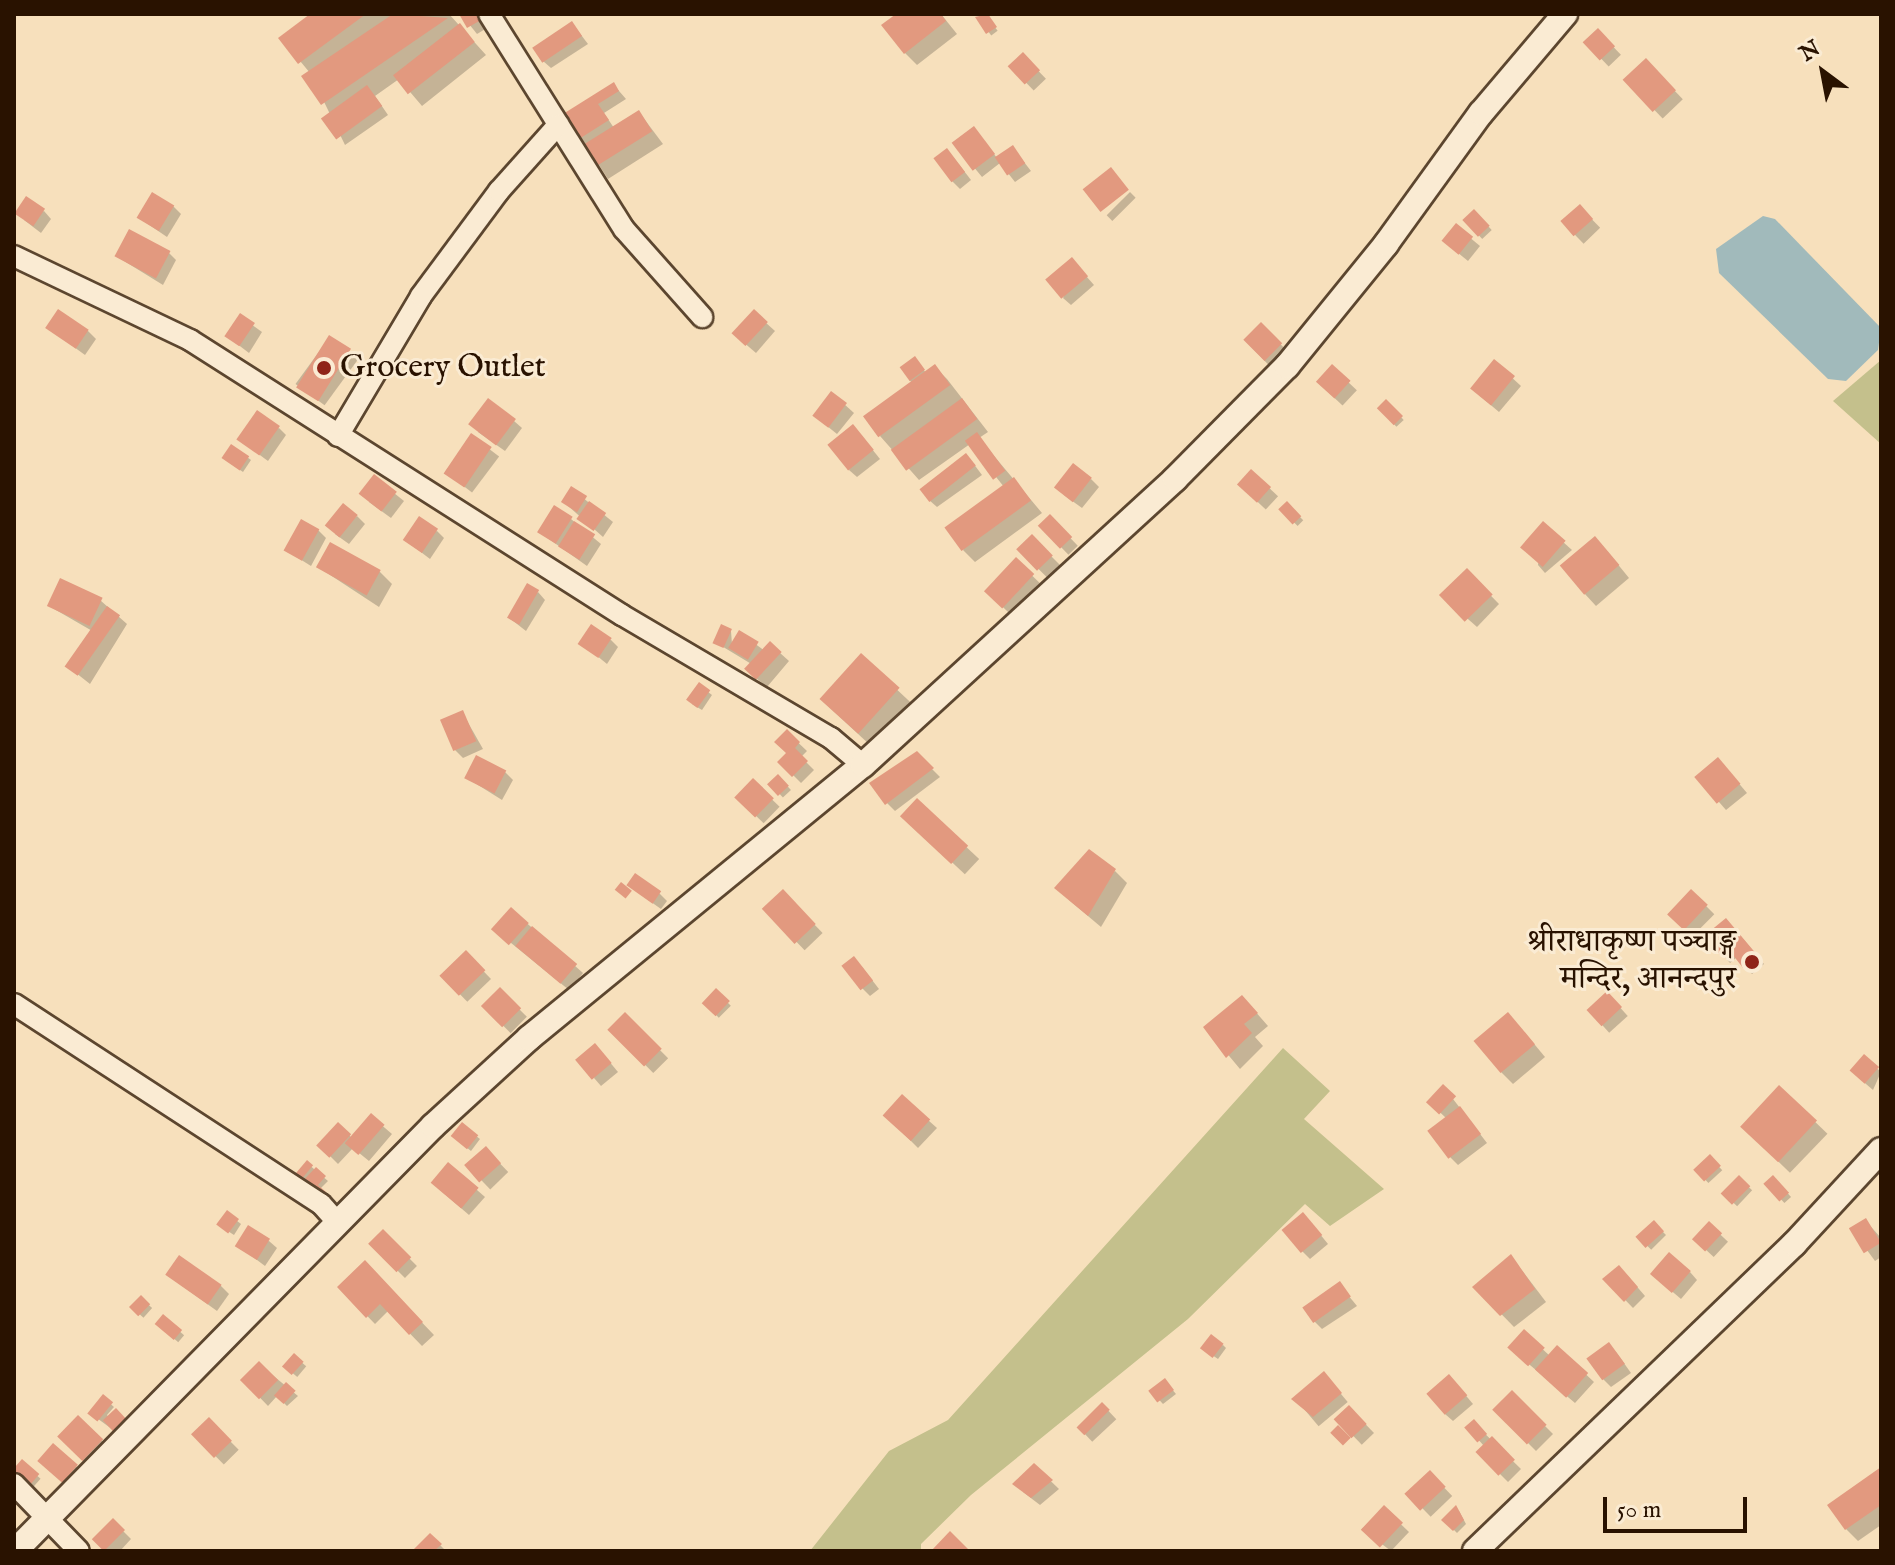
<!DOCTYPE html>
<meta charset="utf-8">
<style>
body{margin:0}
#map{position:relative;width:1895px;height:1565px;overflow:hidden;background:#f7e0bc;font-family:"IM FELL English","Noto Serif Devanagari",serif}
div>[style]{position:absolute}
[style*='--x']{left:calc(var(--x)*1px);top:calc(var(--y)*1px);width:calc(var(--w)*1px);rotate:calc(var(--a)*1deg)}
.green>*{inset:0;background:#c4c08c}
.water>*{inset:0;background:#a1babb}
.shadow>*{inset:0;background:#0003;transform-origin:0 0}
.building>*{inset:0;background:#e2997f;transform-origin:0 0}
.roads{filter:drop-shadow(2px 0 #5c462f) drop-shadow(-2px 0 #5c462f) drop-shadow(0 2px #5c462f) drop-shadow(0 -2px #5c462f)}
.minor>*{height:20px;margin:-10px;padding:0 10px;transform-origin:10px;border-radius:10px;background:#faebd3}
.tertiary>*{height:24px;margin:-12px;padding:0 12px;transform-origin:12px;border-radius:12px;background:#faebd3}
.dots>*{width:22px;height:22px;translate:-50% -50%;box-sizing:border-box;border:4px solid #faebd3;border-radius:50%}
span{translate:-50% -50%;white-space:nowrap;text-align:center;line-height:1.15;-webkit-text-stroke:6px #faebd3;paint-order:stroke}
.poi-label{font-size:32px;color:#291200}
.left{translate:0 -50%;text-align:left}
.right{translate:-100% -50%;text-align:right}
.frame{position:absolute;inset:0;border:16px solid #291200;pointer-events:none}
.north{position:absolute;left:1783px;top:32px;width:80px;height:80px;-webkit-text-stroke:6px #faebd3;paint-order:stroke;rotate:328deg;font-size:22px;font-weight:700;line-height:32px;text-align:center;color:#291200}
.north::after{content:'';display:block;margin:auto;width:28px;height:36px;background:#291200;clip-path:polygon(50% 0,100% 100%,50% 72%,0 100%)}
.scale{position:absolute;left:1603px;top:1497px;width:144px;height:36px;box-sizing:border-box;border:4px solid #291200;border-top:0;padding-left:10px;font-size:24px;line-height:28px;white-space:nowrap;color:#291200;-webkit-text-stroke:6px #faebd3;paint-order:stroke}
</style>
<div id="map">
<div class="green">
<div style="clip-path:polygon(1881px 360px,1881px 444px,1833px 401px)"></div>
<div style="clip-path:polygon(1283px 1048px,1330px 1091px,1304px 1119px,1384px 1189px,1330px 1226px,1305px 1204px,1188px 1319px,971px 1495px,921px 1544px,921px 1551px,810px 1551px,889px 1451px,948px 1420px)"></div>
</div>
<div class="water">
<div style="clip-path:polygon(1763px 216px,1775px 219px,1881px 328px,1878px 350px,1846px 381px,1828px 379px,1719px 273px,1716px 249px)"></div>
</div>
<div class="shadow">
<div style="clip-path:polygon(314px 14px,449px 14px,486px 55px,422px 106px,399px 79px,375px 96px,388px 115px,345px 145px,310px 73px,281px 38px)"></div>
<div style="clip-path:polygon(461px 14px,478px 14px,487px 28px,477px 34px)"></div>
<div style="clip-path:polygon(899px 14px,941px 14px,957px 34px,917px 65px,905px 53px)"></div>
<div style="left:985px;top:14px;width:21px;height:8px;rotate:53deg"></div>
<div style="clip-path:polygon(572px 23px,588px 44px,551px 68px,543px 61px)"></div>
<div style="left:1598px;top:31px;width:33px;height:17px;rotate:46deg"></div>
<div style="left:1023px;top:55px;width:33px;height:17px;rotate:46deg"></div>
<div style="left:1646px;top:61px;width:53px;height:28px;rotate:46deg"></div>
<div style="clip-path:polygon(613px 84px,626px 99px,604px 113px,614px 128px,639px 112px,663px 144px,608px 179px,566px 114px)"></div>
<div style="clip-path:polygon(981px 137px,997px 158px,1013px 148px,1031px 171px,1015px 182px,1000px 163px,982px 177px,954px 143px)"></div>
<div style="clip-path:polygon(954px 158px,971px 180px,960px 189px,952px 181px)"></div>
<div style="left:1130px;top:192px;width:8px;height:33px;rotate:45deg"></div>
<div style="clip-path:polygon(173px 206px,181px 214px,167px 237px,139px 218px)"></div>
<div style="left:1580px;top:207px;width:29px;height:23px;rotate:46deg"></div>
<div style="clip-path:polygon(44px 211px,51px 219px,41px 233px,24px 220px)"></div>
<div style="left:1474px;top:211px;width:26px;height:13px;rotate:47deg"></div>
<div style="clip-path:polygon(1456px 226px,1480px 246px,1468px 261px,1452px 248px)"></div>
<div style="clip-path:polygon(169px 253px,176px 260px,163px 285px,116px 256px)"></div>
<div style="clip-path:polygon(1079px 268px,1094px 285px,1071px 305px,1063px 298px)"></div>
<div style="clip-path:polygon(754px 312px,775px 331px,756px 353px,742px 341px)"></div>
<div style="clip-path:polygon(240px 316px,262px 332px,249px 353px,228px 337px)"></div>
<div style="left:1261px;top:324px;width:39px;height:23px;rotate:46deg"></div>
<div style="clip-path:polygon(48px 328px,88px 331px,96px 339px,85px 355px)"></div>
<div style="left:329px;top:338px;width:36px;height:57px;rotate:36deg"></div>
<div style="clip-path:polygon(918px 362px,926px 373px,935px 367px,947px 379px,988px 432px,979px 438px,1042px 513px,975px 562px,963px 550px,1004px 487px,970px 444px,919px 480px,880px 436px,913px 383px,909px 380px)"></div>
<div style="clip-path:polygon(1495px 362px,1521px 386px,1499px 412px,1480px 396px)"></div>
<div style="left:1332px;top:367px;width:34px;height:21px;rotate:43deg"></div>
<div style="clip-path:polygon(832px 393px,854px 413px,837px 434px,822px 422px)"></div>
<div style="left:1386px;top:401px;width:26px;height:10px;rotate:47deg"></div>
<div style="clip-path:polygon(514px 421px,522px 428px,505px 451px,478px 432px)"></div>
<div style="clip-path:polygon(279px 428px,286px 435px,268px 461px,239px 440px)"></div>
<div style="clip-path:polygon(860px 434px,880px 459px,857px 477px,849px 470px)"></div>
<div style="left:472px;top:436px;width:34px;height:45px;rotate:37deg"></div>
<div style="clip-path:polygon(247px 457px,251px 460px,243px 472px,227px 461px)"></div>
<div style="clip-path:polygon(973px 463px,982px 475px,937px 507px,929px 500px)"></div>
<div style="left:1251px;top:471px;width:37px;height:18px;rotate:43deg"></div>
<div style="clip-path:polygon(374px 477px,404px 501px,391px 518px,369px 502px)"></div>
<div style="clip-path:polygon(1091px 479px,1099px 487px,1082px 508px,1064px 495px)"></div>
<div style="clip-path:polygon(572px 489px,613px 522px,603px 537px,567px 505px)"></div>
<div style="left:1287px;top:504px;width:23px;height:8px;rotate:45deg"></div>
<div style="clip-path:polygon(357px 516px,365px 524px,349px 544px,335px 534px)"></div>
<div style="left:1050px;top:517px;width:40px;height:13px;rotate:46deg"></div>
<div style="clip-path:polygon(571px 519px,601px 544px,587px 566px,539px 532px)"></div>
<div style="clip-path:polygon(1543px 524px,1572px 550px,1545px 573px,1538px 565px)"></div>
<div style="clip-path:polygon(318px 530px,326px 538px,311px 566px,287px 551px)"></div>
<div style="clip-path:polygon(437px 531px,444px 538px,430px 559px,405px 540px)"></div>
<div style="left:1032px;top:537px;width:40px;height:18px;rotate:45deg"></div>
<div style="clip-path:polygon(1607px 551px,1629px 578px,1596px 606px,1584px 593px)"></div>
<div style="left:1016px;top:560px;width:33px;height:43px;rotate:44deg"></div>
<div style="clip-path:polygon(318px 567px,380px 572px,392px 584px,379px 607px)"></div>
<div style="clip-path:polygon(1467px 571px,1499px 604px,1477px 627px,1451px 604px)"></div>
<div style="clip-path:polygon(538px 592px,545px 600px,526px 631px,508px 617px)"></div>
<div style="clip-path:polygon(100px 600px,127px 624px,90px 684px,71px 669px,94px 632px,49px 606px)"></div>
<div style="clip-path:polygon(731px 631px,732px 644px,740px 633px,765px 651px,770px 644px,789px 661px,767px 687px,756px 678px,753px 665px,715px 642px)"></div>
<div style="clip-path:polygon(611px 640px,618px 647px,607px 664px,580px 642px)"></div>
<div style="left:861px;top:656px;width:68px;height:59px;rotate:43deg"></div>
<div style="clip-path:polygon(699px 685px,712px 695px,702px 710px,692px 704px)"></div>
<div style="clip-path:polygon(462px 712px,483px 749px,463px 758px,455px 750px)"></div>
<div style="clip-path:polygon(787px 732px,807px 751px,801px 757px,814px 770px,801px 783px,780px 762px,789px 754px)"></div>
<div style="clip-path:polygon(917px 754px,940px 777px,895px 811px,887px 803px)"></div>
<div style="clip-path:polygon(1725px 767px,1747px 793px,1726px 810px,1697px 777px)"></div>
<div style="clip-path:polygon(505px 772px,513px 780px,502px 800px,467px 778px)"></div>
<div style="left:778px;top:776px;width:19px;height:11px;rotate:47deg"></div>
<div style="left:753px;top:781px;width:37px;height:23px;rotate:44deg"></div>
<div style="left:917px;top:801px;width:85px;height:21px;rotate:43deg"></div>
<div style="clip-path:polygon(1115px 871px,1127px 883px,1101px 927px,1069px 900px)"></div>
<div style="left:1691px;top:891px;width:33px;height:32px;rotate:45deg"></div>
<div style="clip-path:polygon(637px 892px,659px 893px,667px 901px,661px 909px)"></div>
<div style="left:783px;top:892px;width:57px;height:25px;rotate:46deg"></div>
<div style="clip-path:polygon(512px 910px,583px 973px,569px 990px,494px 929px)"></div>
<div style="clip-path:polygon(1734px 928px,1764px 964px,1752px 974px,1737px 957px,1730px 963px,1707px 936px)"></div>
<div style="left:466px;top:953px;width:36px;height:33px;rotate:46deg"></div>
<div style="clip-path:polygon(862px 967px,879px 989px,870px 996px,862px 988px)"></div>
<div style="left:500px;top:990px;width:38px;height:23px;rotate:45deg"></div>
<div style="left:716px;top:991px;width:21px;height:17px;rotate:45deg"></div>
<div style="left:1607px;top:993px;width:31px;height:25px;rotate:48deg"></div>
<div style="clip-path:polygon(1254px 1010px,1268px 1026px,1255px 1037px,1263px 1046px,1240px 1069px,1205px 1027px)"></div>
<div style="left:625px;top:1015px;width:61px;height:21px;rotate:45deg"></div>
<div style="clip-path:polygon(1520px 1027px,1545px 1057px,1513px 1084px,1501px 1072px)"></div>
<div style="clip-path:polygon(603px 1054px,618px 1072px,601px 1086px,594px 1078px)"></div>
<div style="clip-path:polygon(1864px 1057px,1881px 1072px,1873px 1090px,1859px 1078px)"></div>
<div style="clip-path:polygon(1443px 1086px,1487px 1143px,1458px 1165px,1450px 1157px,1446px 1118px,1429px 1102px)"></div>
<div style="left:1780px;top:1088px;width:66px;height:54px;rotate:44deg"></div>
<div style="clip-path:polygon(902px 1097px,937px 1128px,918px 1148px,887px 1117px)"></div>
<div style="clip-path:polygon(371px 1116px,392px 1134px,369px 1161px,353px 1148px,338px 1164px,319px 1145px,338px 1124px,352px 1138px)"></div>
<div style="clip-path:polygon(462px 1125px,480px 1139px,471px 1151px,456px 1139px)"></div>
<div style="left:486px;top:1149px;width:32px;height:25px;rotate:46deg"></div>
<div style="left:1710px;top:1157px;width:18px;height:19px;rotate:47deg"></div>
<div style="clip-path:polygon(307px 1163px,328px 1181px,320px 1189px,328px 1196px,324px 1200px,298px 1173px)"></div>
<div style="left:1773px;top:1177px;width:27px;height:9px;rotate:48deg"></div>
<div style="left:1739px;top:1178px;width:18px;height:22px;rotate:43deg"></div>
<div style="clip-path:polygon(440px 1190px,477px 1190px,485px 1197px,469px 1215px)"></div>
<div style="clip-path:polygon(227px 1213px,241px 1224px,234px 1235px,223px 1228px)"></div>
<div style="clip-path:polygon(1865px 1220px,1881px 1238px,1881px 1257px,1875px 1261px,1853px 1231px)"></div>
<div style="clip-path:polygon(1311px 1223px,1328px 1244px,1310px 1259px,1302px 1251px)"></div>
<div style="left:1654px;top:1223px;width:17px;height:21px;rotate:45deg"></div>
<div style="left:1709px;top:1224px;width:26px;height:21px;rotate:43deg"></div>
<div style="left:383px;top:1232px;width:48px;height:17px;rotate:45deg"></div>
<div style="clip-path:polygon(269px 1241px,277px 1248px,265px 1266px,238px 1246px)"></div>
<div style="clip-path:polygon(1511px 1256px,1546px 1302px,1514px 1327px,1475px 1287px)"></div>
<div style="clip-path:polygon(365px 1263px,434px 1335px,422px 1346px,388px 1311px,375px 1324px,339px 1287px)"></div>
<div style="clip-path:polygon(1690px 1272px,1697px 1280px,1681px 1299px,1661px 1282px)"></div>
<div style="clip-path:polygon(167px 1275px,221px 1286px,229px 1294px,217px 1311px)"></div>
<div style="clip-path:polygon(1627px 1275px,1645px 1296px,1633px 1308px,1605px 1279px)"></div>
<div style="clip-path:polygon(1339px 1284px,1357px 1306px,1322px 1329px,1314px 1321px)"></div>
<div style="left:141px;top:1298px;width:15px;height:13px;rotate:42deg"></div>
<div style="left:163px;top:1317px;width:28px;height:9px;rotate:41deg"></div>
<div style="clip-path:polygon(1524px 1332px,1550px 1356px,1558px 1348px,1594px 1382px,1575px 1403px,1518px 1355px)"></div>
<div style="clip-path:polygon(1223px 1345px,1226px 1348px,1218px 1359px,1206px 1351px)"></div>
<div style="clip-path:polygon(1616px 1352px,1631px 1373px,1611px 1387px,1603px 1379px)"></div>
<div style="left:294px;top:1356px;width:16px;height:14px;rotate:40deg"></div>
<div style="clip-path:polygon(259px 1364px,298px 1396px,287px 1406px,277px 1396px,268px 1406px,243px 1380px)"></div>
<div style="clip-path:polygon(1165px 1381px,1176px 1394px,1163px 1404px,1151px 1391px)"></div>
<div style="left:1331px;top:1382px;width:26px;height:38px;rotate:50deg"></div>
<div style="clip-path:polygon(1457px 1385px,1473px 1404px,1453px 1421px,1445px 1414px)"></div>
<div style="left:1512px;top:1393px;width:58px;height:24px;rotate:45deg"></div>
<div style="clip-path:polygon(103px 1397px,114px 1407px,107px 1415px,120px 1435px,90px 1413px)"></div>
<div style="left:1102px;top:1404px;width:21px;height:33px;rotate:47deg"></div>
<div style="left:1349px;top:1407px;width:36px;height:17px;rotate:46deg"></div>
<div style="left:78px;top:1418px;width:43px;height:27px;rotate:44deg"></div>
<div style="left:209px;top:1420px;width:42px;height:21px;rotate:45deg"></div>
<div style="clip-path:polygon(1473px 1422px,1521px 1469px,1508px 1482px,1478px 1452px,1484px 1446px,1467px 1427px)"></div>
<div style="clip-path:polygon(53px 1446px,85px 1474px,71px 1489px,48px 1468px)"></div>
<div style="left:22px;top:1462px;width:25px;height:11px;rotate:42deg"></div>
<div style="clip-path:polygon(1034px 1465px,1059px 1489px,1040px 1505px,1023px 1492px)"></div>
<div style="clip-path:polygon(1881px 1470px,1881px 1525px,1858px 1541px,1846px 1529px)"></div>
<div style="left:1430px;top:1473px;width:32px;height:30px;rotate:46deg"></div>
<div style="clip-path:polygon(1384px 1508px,1409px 1532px,1391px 1551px,1362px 1529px)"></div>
<div style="clip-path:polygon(1459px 1511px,1466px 1524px,1457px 1533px,1444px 1520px)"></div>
<div style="clip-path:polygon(113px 1521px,131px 1539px,120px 1551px,107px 1551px,95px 1539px)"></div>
<div style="clip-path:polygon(950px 1534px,968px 1551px,934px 1551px)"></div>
<div style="clip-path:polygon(430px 1535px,446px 1551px,414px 1551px)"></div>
</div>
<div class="building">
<div style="clip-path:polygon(310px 14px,366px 14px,298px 64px,278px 38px)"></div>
<div style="clip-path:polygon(393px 14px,448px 18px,321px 105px,301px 76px)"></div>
<div style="clip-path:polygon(459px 14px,477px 14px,481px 20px,467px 28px)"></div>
<div style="clip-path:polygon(896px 14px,941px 14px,946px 21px,904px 54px,881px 25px)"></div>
<div style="clip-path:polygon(988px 14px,997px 27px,986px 34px,975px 17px)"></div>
<div style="left:572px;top:21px;width:18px;height:48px;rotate:56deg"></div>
<div style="left:460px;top:23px;width:24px;height:85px;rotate:52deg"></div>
<div style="left:1598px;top:28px;width:25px;height:21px;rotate:47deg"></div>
<div style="left:1023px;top:52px;width:25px;height:21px;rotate:47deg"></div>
<div style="left:1646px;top:58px;width:44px;height:32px;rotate:47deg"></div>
<div style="clip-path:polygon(614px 82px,619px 91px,598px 104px,609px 120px,579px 139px,563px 114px)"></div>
<div style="left:367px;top:85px;width:26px;height:57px;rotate:54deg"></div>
<div style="left:639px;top:110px;width:25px;height:69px;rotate:58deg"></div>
<div style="left:974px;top:126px;width:35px;height:28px;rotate:53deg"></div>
<div style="left:1013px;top:145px;width:22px;height:22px;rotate:56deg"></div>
<div style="left:947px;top:148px;width:30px;height:17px;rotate:53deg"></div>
<div style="left:1111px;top:167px;width:29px;height:36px;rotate:52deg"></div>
<div style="left:152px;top:192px;width:26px;height:30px;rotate:31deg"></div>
<div style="left:26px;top:196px;width:23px;height:21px;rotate:34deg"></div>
<div style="left:1580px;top:204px;width:20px;height:26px;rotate:49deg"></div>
<div style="left:1474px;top:209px;width:23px;height:16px;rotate:47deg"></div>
<div style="left:1456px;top:223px;width:22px;height:23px;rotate:39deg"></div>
<div style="left:129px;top:229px;width:47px;height:31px;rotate:28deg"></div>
<div style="left:1072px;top:257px;width:25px;height:35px;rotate:50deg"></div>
<div style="left:58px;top:309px;width:37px;height:23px;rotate:34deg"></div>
<div style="left:754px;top:309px;width:19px;height:33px;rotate:43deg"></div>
<div style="left:240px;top:313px;width:18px;height:28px;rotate:34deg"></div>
<div style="left:1261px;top:322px;width:30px;height:25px;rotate:45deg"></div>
<div style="left:329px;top:335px;width:26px;height:62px;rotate:32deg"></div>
<div style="left:915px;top:356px;width:17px;height:19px;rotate:54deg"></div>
<div style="left:1494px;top:359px;width:27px;height:38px;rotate:39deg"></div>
<div style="left:935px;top:364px;width:26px;height:89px;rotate:54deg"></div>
<div style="left:1332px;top:364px;width:25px;height:24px;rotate:42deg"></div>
<div style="left:831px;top:391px;width:20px;height:31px;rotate:37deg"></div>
<div style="left:488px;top:398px;width:35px;height:33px;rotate:37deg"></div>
<div style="left:962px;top:398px;width:26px;height:88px;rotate:54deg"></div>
<div style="left:1386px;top:399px;width:24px;height:13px;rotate:45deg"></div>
<div style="left:257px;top:410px;width:28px;height:36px;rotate:35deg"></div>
<div style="left:853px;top:424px;width:33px;height:33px;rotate:51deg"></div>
<div style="left:977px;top:432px;width:48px;height:15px;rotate:54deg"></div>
<div style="left:471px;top:433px;width:25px;height:49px;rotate:34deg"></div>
<div style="left:231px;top:444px;width:22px;height:17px;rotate:34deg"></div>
<div style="left:966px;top:453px;width:16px;height:59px;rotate:52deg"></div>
<div style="left:1073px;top:463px;width:24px;height:31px;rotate:38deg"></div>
<div style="left:1251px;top:469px;width:27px;height:21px;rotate:42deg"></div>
<div style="left:374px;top:474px;width:29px;height:25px;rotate:38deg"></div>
<div style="left:1014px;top:477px;width:29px;height:86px;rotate:54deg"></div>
<div style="left:571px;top:486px;width:19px;height:19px;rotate:32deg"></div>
<div style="left:589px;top:501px;width:21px;height:22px;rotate:35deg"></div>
<div style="left:1287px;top:501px;width:21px;height:12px;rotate:47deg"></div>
<div style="left:343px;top:503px;width:19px;height:29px;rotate:39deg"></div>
<div style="left:554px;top:505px;width:22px;height:32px;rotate:32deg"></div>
<div style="left:1050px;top:514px;width:32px;height:17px;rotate:46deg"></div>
<div style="left:419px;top:516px;width:23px;height:29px;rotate:34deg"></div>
<div style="left:301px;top:519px;width:21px;height:36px;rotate:29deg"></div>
<div style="left:574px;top:521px;width:25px;height:30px;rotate:32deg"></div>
<div style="left:1543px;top:521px;width:30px;height:35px;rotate:41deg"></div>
<div style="left:1032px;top:534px;width:30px;height:22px;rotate:46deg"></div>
<div style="left:1595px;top:536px;width:38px;height:46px;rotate:50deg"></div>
<div style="left:330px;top:542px;width:58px;height:29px;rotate:29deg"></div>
<div style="left:1016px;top:557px;width:25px;height:47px;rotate:43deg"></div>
<div style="left:1467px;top:568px;width:37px;height:39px;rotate:46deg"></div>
<div style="left:60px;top:578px;width:47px;height:31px;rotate:25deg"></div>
<div style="left:527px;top:583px;width:14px;height:40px;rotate:30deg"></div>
<div style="left:107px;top:606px;width:16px;height:74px;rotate:35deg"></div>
<div style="left:591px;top:624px;width:25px;height:24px;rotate:34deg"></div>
<div style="left:721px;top:624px;width:12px;height:21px;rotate:24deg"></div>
<div style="left:739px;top:630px;width:23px;height:21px;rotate:31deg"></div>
<div style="left:770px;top:641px;width:16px;height:38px;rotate:43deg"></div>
<div style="left:861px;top:653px;width:52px;height:62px;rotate:42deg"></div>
<div style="left:699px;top:682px;width:14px;height:22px;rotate:36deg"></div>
<div style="left:463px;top:710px;width:34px;height:25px;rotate:67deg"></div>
<div style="clip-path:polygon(787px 729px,800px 742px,795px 748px,808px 761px,792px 777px,777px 762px,786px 753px,774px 742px)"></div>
<div style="clip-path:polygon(917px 751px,934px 768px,885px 805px,869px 783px)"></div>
<div style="left:476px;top:755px;width:34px;height:26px;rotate:27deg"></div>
<div style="left:1718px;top:757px;width:35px;height:31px;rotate:50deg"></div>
<div style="left:778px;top:774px;width:16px;height:15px;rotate:47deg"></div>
<div style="left:753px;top:778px;width:29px;height:27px;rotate:44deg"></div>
<div style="left:917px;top:798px;width:70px;height:25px;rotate:43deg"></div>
<div style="clip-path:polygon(1089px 849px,1116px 869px,1088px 916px,1054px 888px)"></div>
<div style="left:635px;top:873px;width:32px;height:15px;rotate:35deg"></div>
<div style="left:621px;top:882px;width:14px;height:10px;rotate:39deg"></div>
<div style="left:783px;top:889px;width:48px;height:29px;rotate:47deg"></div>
<div style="left:1691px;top:889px;width:23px;height:35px;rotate:43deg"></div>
<div style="left:511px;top:907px;width:24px;height:30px;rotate:42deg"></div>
<div style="clip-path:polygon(1726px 918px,1758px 956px,1743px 968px,1729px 950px,1721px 956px,1704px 936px)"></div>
<div style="left:532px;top:926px;width:59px;height:26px;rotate:40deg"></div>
<div style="left:466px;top:950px;width:28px;height:37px;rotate:46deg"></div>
<div style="left:854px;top:956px;width:31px;height:16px;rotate:52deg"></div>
<div style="left:500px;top:987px;width:30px;height:27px;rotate:45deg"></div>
<div style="left:716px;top:988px;width:19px;height:21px;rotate:43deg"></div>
<div style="left:1607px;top:991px;width:22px;height:28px;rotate:47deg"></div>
<div style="clip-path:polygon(1242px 995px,1258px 1013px,1244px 1024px,1252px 1033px,1226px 1058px,1203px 1027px)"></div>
<div style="left:625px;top:1012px;width:52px;height:25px;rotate:45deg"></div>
<div style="left:1508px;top:1012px;width:42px;height:45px;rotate:50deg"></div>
<div style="left:595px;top:1043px;width:26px;height:26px;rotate:50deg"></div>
<div style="left:1864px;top:1054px;width:20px;height:22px;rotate:41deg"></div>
<div style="left:1443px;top:1084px;width:18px;height:25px;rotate:43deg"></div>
<div style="left:1779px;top:1085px;width:52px;height:57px;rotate:43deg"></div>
<div style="left:902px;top:1094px;width:38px;height:29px;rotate:42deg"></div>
<div style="left:1460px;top:1106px;width:35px;height:41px;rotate:53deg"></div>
<div style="left:371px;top:1113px;width:18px;height:40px;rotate:41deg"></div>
<div style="left:338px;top:1122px;width:18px;height:32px;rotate:43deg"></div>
<div style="left:462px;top:1122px;width:21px;height:18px;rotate:39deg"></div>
<div style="left:486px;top:1146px;width:23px;height:29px;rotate:49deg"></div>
<div style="left:1710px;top:1154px;width:16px;height:23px;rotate:47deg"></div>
<div style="left:307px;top:1160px;width:8px;height:18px;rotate:40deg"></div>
<div style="left:448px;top:1162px;width:40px;height:27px;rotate:40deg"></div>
<div style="clip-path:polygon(316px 1167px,326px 1176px,318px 1185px,326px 1192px,320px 1198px,302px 1182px)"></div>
<div style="left:1739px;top:1175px;width:16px;height:26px;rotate:45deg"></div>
<div style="left:1773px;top:1175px;width:24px;height:13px;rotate:48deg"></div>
<div style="left:227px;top:1210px;width:15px;height:18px;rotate:37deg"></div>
<div style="left:1303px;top:1212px;width:30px;height:28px;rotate:50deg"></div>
<div style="left:1866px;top:1218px;width:29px;height:20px;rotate:59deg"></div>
<div style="left:1654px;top:1220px;width:15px;height:25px;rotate:48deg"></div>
<div style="left:1709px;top:1221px;width:18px;height:25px;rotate:43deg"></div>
<div style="left:248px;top:1225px;width:26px;height:25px;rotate:32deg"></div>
<div style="left:383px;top:1229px;width:40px;height:21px;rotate:45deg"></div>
<div style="left:1669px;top:1252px;width:29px;height:29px;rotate:41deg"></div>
<div style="clip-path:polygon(1511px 1254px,1535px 1289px,1500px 1316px,1472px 1287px)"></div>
<div style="left:179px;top:1255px;width:52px;height:24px;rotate:35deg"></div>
<div style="clip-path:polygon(365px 1260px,423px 1322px,409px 1335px,380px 1304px,366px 1318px,337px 1287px)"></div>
<div style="clip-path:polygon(1619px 1265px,1638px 1287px,1624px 1302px,1602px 1279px)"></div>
<div style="left:1340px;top:1281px;width:19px;height:46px;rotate:55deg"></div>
<div style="left:141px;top:1295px;width:13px;height:17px;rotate:45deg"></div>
<div style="left:163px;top:1314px;width:25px;height:13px;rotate:40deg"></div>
<div style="left:1524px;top:1329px;width:28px;height:25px;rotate:42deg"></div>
<div style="left:1211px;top:1334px;width:16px;height:18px;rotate:38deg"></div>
<div style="left:1609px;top:1342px;width:27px;height:28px;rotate:54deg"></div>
<div style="left:1557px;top:1345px;width:42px;height:33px;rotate:42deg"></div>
<div style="left:294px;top:1353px;width:13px;height:18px;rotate:42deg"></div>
<div style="left:259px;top:1361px;width:27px;height:27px;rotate:45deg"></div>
<div style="clip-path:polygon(1324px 1371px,1342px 1393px,1313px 1417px,1291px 1399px)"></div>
<div style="left:1449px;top:1374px;width:28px;height:30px;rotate:49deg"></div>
<div style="left:1165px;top:1378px;width:15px;height:21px;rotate:53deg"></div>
<div style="left:286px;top:1382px;width:13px;height:18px;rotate:42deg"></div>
<div style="left:1512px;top:1390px;width:49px;height:28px;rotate:45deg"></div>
<div style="left:103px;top:1394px;width:13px;height:25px;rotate:39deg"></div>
<div style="left:1102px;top:1402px;width:11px;height:36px;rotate:45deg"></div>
<div style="left:1349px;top:1405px;width:26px;height:21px;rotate:47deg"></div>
<div style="left:116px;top:1408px;width:18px;height:18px;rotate:47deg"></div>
<div style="left:78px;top:1415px;width:35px;height:30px;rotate:44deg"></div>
<div style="left:209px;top:1417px;width:33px;height:25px;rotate:46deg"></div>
<div style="left:1474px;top:1419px;width:20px;height:13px;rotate:49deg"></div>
<div style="left:1338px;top:1425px;width:18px;height:11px;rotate:45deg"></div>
<div style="left:1492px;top:1436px;width:33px;height:23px;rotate:46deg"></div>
<div style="left:53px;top:1443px;width:33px;height:24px;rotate:41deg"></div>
<div style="left:22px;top:1459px;width:23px;height:14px;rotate:41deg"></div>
<div style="clip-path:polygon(1034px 1463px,1053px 1480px,1031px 1498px,1012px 1484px)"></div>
<div style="clip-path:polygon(1881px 1467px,1881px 1505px,1845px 1530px,1827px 1505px)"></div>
<div style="left:1430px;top:1470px;width:23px;height:35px;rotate:47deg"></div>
<div style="left:1384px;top:1505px;width:26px;height:34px;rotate:43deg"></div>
<div style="clip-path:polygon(1456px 1505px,1464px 1520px,1453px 1531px,1441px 1520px)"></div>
<div style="left:113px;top:1518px;width:17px;height:30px;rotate:45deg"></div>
<div style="clip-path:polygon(950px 1531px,968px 1549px,931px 1551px)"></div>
<div style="clip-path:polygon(430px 1533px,442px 1544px,434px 1551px,412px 1551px)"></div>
</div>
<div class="roads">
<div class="minor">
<div style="--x:489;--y:14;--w:254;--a:57.9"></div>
<div style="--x:624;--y:229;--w:118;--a:48.4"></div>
<div style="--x:14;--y:256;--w:195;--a:25.5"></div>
<div style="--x:190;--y:340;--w:512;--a:32.48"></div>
<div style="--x:622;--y:615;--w:243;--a:30.5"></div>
<div style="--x:831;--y:738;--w:42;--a:40.2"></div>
<div style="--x:338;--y:436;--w:163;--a:-59.3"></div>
<div style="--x:421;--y:296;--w:131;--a:-53.4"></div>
<div style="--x:499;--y:191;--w:89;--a:-48.2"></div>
<div style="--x:14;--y:1004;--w:366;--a:33.1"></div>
<div style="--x:321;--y:1204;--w:25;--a:48"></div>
<div style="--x:14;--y:1484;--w:93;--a:45.9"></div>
</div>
<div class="tertiary">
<div style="--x:15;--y:1551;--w:596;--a:-45.48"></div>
<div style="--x:433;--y:1126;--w:130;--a:-42.5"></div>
<div style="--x:529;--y:1038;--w:431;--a:-39.3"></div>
<div style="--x:863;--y:765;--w:423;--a:-42.5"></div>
<div style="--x:1175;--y:479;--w:159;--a:-45.3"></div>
<div style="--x:1287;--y:366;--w:157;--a:-50.9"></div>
<div style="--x:1386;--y:244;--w:162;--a:-54.1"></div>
<div style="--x:1481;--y:113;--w:130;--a:-49.7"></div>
<div style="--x:1475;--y:1551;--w:443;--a:-43.9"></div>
<div style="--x:1794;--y:1244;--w:128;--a:-47.2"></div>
</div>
</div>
<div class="dots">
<div style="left:324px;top:368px;background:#8f2418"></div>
<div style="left:1752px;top:962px;background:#8f2418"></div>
</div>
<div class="poi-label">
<span class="left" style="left:340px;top:368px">Grocery Outlet</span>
<span class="right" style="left:1736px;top:962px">श्रीराधाकृष्ण पञ्चाङ्ग<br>मन्दिर, आनन्दपुर</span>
</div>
<div class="frame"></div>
<div class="north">N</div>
<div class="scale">50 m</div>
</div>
